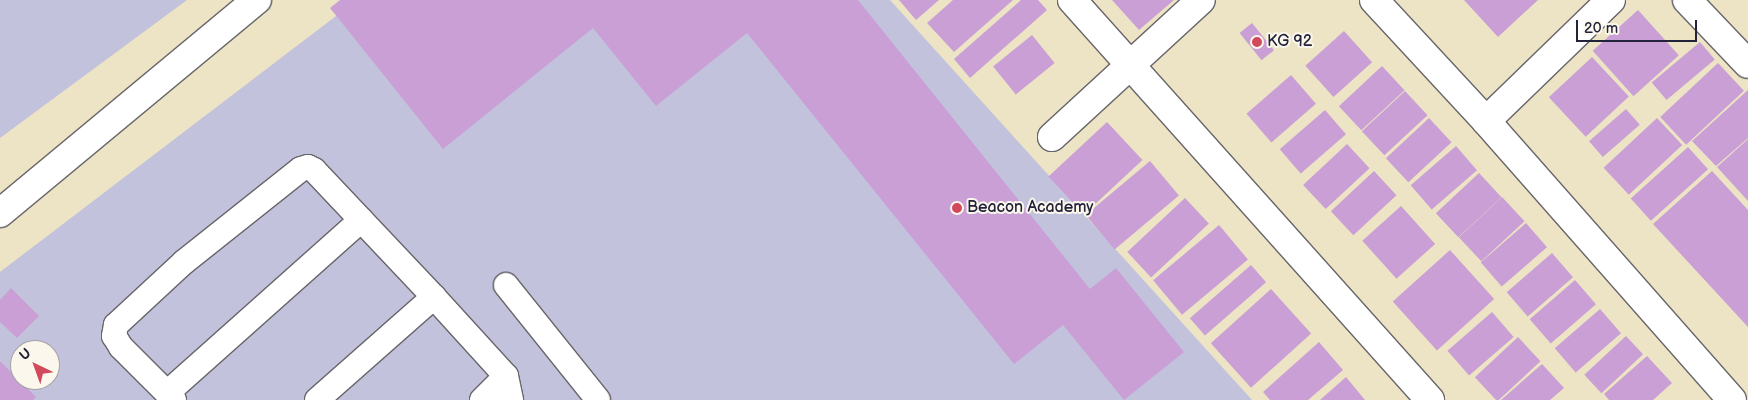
<!DOCTYPE html>
<style>
body{margin:0}
#map{position:relative;width:1748px;height:400px;overflow:hidden;background:#ece4c4;font-family:"Balsamiq Sans",sans-serif}
div>[style]{position:absolute}
[style*='--x']{left:calc(var(--x)*1px);top:calc(var(--y)*1px);width:calc(var(--w)*1px);rotate:calc(var(--a)*1deg)}
.industrial>*{inset:0;background:#c2c2dc}
.building>*{inset:0;background:#ca9fd6;transform-origin:0 0}
.roads{filter:drop-shadow(1px 0 #69666b) drop-shadow(-1px 0 #69666b) drop-shadow(0 1px #69666b) drop-shadow(0 -1px #69666b)}
.lane>*{height:24px;margin:-12px;padding:0 12px;transform-origin:12px;border-radius:12px;background:#fff}
.street>*{height:28px;margin:-14px;padding:0 14px;transform-origin:14px;border-radius:14px;background:#fff}
.dots>*{width:14px;height:14px;translate:-50% -50%;box-sizing:border-box;border:2px solid #fbf7ec;border-radius:50%}
span{translate:-50% -50%;white-space:nowrap;text-align:center;line-height:1.15;-webkit-text-stroke:4px #fbf7ec;paint-order:stroke}
.poi-label{font-size:16px;color:#22223b}
.left{translate:0 -50%;text-align:left}
.north{position:absolute;left:10px;top:340px;width:50px;height:50px;box-sizing:border-box;background:#fbf7ec;border:1px solid #a4a2a5;border-radius:50%;rotate:318deg;font-size:14px;font-weight:700;line-height:20px;text-align:center;color:#22223b}
.north::after{content:'';display:block;margin:auto;width:18px;height:22px;background:#d1495b;clip-path:polygon(50% 0,100% 100%,50% 72%,0 100%)}
.scale{position:absolute;left:1576px;top:20px;width:121px;height:22px;box-sizing:border-box;border:2px solid #22223b;border-top:0;padding-left:6px;font-size:15px;line-height:18px;white-space:nowrap;color:#22223b;-webkit-text-stroke:4px #fbf7ec;paint-order:stroke}
</style>
<div id="map">
<div class="industrial">
<div style="clip-path:polygon(0 0,187px 0,0 138px)"></div>
<div style="clip-path:polygon(evenodd,357px 0,890px 0,1252px 400px,0 400px,0 272px,357px 0,20px 350px,50px 350px,50px 380px,20px 380px,20px 350px)"></div>
</div>
<div class="building">
<div style="clip-path:polygon(340px 0,858px 0,1090px 289px,1116px 268px,1184px 352px,1124px 400px,1063px 325px,1014px 364px,747px 33px,656px 106px,593px 28px,443px 149px,330px 8px)"></div>
<div style="clip-path:polygon(899px 0,939px 0,916px 20px)"></div>
<div style="clip-path:polygon(953px 0,1013px 0,954px 52px,927px 23px)"></div>
<div style="clip-path:polygon(1021px 0,1038px 0,1047px 10px,970px 78px,954px 59px)"></div>
<div style="clip-path:polygon(1112px 0,1174px 0,1139px 30px)"></div>
<div style="clip-path:polygon(1464px 0,1538px 0,1498px 37px)"></div>
<div style="left:1638px;top:10px;width:61px;height:61px;rotate:48deg"></div>
<div style="left:1252px;top:23px;width:35px;height:16px;rotate:51deg"></div>
<div style="left:1344px;top:31px;width:42px;height:52px;rotate:48deg"></div>
<div style="left:1032px;top:35px;width:36px;height:50px;rotate:51deg"></div>
<div style="left:1700px;top:42px;width:23px;height:63px;rotate:50deg"></div>
<div style="left:1592px;top:57px;width:54px;height:59px;rotate:47deg"></div>
<div style="left:1718px;top:63px;width:38px;height:79px;rotate:47deg"></div>
<div style="left:1382px;top:66px;width:33px;height:59px;rotate:47deg"></div>
<div style="left:1291px;top:75px;width:38px;height:59px;rotate:49deg"></div>
<div style="clip-path:polygon(1748px 90px,1748px 138px,1716px 166px,1692px 141px)"></div>
<div style="left:1405px;top:91px;width:33px;height:59px;rotate:47deg"></div>
<div style="left:1626px;top:109px;width:21px;height:49px;rotate:49deg"></div>
<div style="left:1325px;top:110px;width:32px;height:60px;rotate:49deg"></div>
<div style="left:1429px;top:118px;width:33px;height:59px;rotate:47deg"></div>
<div style="left:1657px;top:118px;width:37px;height:73px;rotate:47deg"></div>
<div style="left:1107px;top:122px;width:52px;height:80px;rotate:47deg"></div>
<div style="clip-path:polygon(1748px 139px,1748px 201px,1717px 167px)"></div>
<div style="left:1347px;top:144px;width:33px;height:60px;rotate:47deg"></div>
<div style="left:1456px;top:146px;width:32px;height:60px;rotate:49deg"></div>
<div style="left:1688px;top:147px;width:30px;height:77px;rotate:48deg"></div>
<div style="left:1150px;top:161px;width:45px;height:84px;rotate:50deg"></div>
<div style="left:1374px;top:171px;width:33px;height:59px;rotate:47deg"></div>
<div style="clip-path:polygon(1712px 171px,1748px 210px,1748px 327px,1653px 224px)"></div>
<div style="left:1479px;top:173px;width:33px;height:59px;rotate:47deg"></div>
<div style="left:1502px;top:197px;width:33px;height:59px;rotate:47deg"></div>
<div style="left:1185px;top:198px;width:35px;height:79px;rotate:47deg"></div>
<div style="left:1401px;top:206px;width:51px;height:52px;rotate:48deg"></div>
<div style="left:1526px;top:223px;width:32px;height:60px;rotate:49deg"></div>
<div style="left:1219px;top:225px;width:45px;height:86px;rotate:50deg"></div>
<div style="left:1450px;top:250px;width:66px;height:77px;rotate:48deg"></div>
<div style="left:1552px;top:253px;width:32px;height:60px;rotate:49deg"></div>
<div style="left:1251px;top:265px;width:23px;height:81px;rotate:49deg"></div>
<div style="left:1575px;top:280px;width:32px;height:60px;rotate:49deg"></div>
<div style="clip-path:polygon(11px 288px,39px 316px,17px 338px,0 322px,0 300px)"></div>
<div style="left:1271px;top:289px;width:60px;height:81px;rotate:48deg"></div>
<div style="left:1600px;top:309px;width:32px;height:60px;rotate:49deg"></div>
<div style="left:1492px;top:312px;width:33px;height:59px;rotate:49deg"></div>
<div style="left:1626px;top:336px;width:25px;height:57px;rotate:47deg"></div>
<div style="left:1518px;top:337px;width:33px;height:59px;rotate:47deg"></div>
<div style="clip-path:polygon(1319px 342px,1343px 370px,1308px 400px,1270px 400px,1263px 392px)"></div>
<div style="clip-path:polygon(1647px 356px,1672px 383px,1653px 400px,1609px 400px,1604px 394px)"></div>
<div style="clip-path:polygon(0 361px,36px 397px,33px 400px,0 400px)"></div>
<div style="clip-path:polygon(1542px 364px,1564px 388px,1550px 400px,1501px 400px)"></div>
<div style="clip-path:polygon(1346px 377px,1365px 400px,1320px 400px)"></div>
</div>
<div class="roads">
<div class="lane">
<div style="--x:506;--y:285;--w:147;--a:51.3"></div>
<div style="--x:167;--y:393;--w:260;--a:-41.7"></div>
<div style="--x:174;--y:400;--w:75;--a:-135"></div>
<div style="--x:121;--y:347;--w:13;--a:-122"></div>
<div style="--x:114;--y:336;--w:11;--a:-80"></div>
<div style="--x:116;--y:325;--w:93;--a:-42.8"></div>
<div style="--x:184;--y:262;--w:149;--a:-38.5"></div>
<div style="--x:301;--y:169;--w:7;--a:-16"></div>
<div style="--x:308;--y:167;--w:7;--a:27"></div>
<div style="--x:314;--y:170;--w:175;--a:46.6"></div>
<div style="--x:317;--y:400;--w:156;--a:-41.4"></div>
<div style="--x:434;--y:297;--w:107;--a:47.7"></div>
<div style="--x:506;--y:376;--w:25;--a:78"></div>
<div style="--x:482;--y:400;--w:34;--a:-45"></div>
</div>
<div class="street">
<div style="--x:1072;--y:0;--w:537;--a:48.17"></div>
<div style="--x:1374;--y:0;--w:165;--a:47.2"></div>
<div style="--x:1486;--y:121;--w:372;--a:48.6"></div>
<div style="--x:1687;--y:0;--w:88;--a:46.4"></div>
<div style="--x:1486;--y:121;--w:174;--a:-44.1"></div>
<div style="--x:1052;--y:137;--w:202;--a:-42.6"></div>
<div style="--x:0;--y:213;--w:334;--a:-39.7"></div>
</div>
</div>
<div class="dots">
<div style="left:1257px;top:42px;background:#d1495b"></div>
<div style="left:957px;top:208px;background:#d1495b"></div>
</div>
<div class="poi-label">
<span class="left" style="left:1267px;top:42px">KG 92</span>
<span class="left" style="left:967px;top:208px">Beacon Academy</span>
</div>
<div class="north">U</div>
<div class="scale">20 m</div>
</div>
